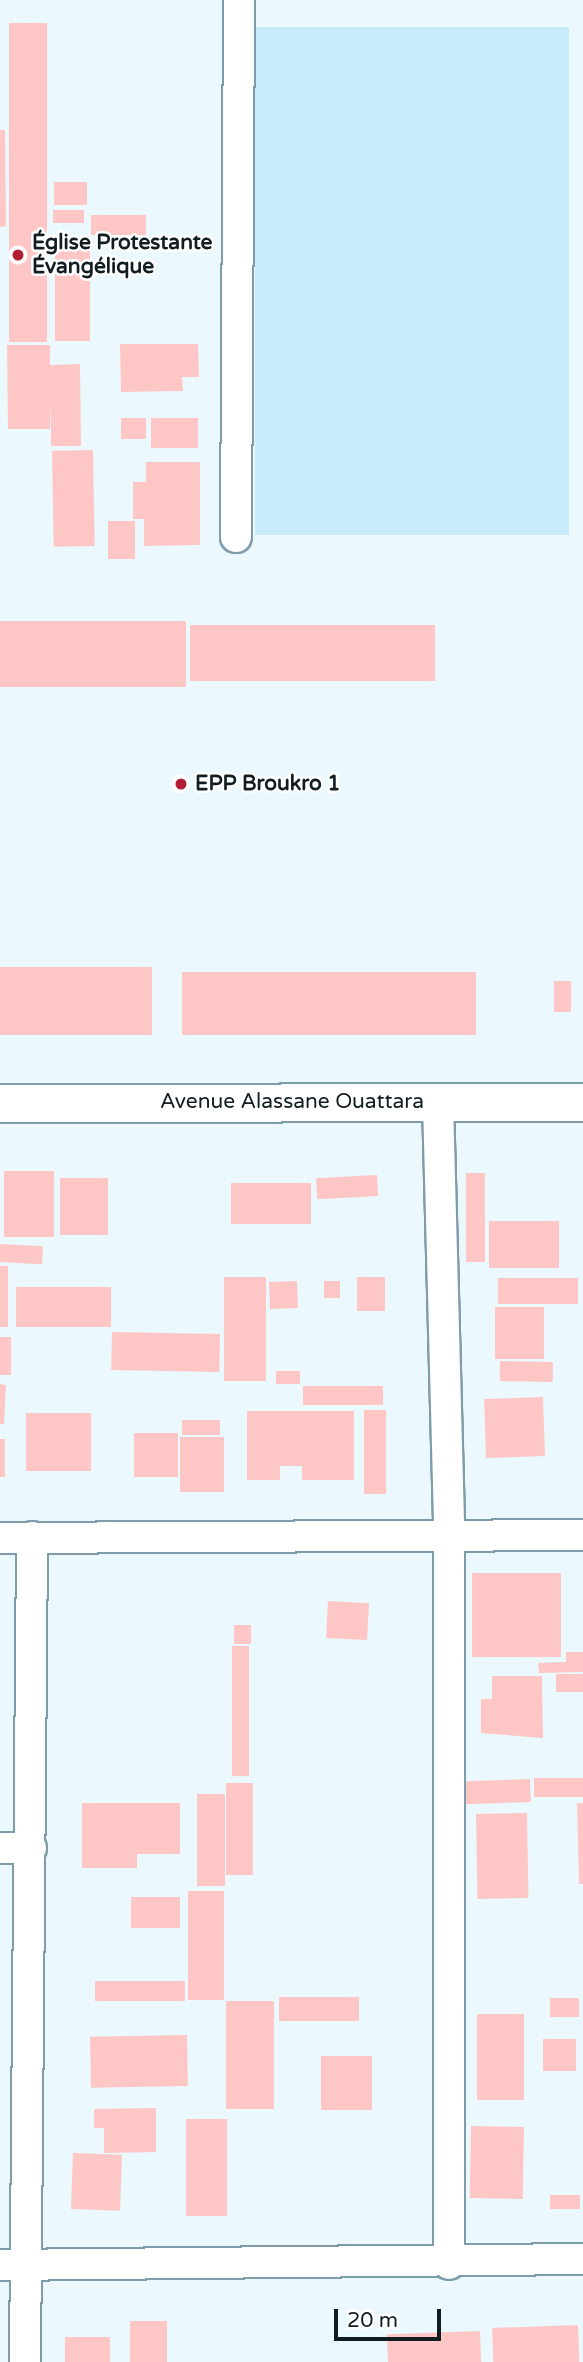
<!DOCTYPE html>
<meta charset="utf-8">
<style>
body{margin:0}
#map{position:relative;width:583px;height:2362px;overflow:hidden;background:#ebf8fe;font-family:"Varela Round",sans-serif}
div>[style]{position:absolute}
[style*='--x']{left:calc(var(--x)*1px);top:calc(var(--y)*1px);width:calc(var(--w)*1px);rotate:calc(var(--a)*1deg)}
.green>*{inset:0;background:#c8eafa;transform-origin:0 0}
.building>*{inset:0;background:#fec7c5;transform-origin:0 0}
.roads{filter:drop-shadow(2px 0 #7f9caa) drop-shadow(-2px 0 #7f9caa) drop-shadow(0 2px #7f9caa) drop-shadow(0 -2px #7f9caa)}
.minor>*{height:30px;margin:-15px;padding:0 15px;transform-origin:15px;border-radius:15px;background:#fff}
.tertiary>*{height:37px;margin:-18.5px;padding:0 18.5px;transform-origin:18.5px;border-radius:18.5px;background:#fff}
.dots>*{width:19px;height:19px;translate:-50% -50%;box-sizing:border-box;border:4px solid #fff;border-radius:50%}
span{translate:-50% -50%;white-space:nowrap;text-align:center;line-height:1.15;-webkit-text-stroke:5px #fff;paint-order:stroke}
.poi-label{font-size:21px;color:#121d22;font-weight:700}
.left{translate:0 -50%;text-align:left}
.street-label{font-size:21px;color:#121d22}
.scale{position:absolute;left:334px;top:2309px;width:107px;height:32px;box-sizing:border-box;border:4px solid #121d22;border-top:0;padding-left:9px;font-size:21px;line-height:24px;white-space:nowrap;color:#121d22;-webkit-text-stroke:5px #fff;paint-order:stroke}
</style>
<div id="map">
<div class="green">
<div style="left:569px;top:27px;width:508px;height:314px;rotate:90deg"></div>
</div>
<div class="building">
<div style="left:9px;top:23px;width:38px;height:319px"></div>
<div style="clip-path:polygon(0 130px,5px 130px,6px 226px,0 227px)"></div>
<div style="left:54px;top:182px;width:33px;height:23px"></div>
<div style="left:84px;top:210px;width:13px;height:31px;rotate:90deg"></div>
<div style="left:146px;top:215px;width:20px;height:55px;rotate:90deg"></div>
<div style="left:55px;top:239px;width:35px;height:102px"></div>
<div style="clip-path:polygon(120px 344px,198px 344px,199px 377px,182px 377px,183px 391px,121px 392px)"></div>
<div style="clip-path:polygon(7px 345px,50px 345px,50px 365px,80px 364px,81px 446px,51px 446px,51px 403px,50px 429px,8px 429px)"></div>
<div style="left:146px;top:418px;width:21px;height:25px;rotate:90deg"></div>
<div style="left:198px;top:418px;width:30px;height:47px;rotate:90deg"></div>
<div style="left:93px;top:450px;width:96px;height:41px;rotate:89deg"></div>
<div style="clip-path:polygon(146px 462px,200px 462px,200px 545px,144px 546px,144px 519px,133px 519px,133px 482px,146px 482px)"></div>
<div style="left:135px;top:521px;width:38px;height:27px;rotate:90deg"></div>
<div style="left:0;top:621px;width:186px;height:66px"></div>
<div style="left:190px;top:625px;width:245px;height:56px"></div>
<div style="left:0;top:967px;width:152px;height:68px"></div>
<div style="left:182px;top:972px;width:294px;height:63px"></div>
<div style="left:554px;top:981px;width:17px;height:31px"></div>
<div style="left:4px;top:1171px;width:50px;height:66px"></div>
<div style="left:466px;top:1173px;width:19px;height:89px"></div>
<div style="left:377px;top:1175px;width:21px;height:61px;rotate:87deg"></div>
<div style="left:108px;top:1178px;width:57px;height:48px;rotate:90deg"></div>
<div style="left:231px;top:1183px;width:80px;height:41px"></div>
<div style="left:559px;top:1221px;width:47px;height:70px;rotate:90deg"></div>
<div style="left:0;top:1244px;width:43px;height:18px;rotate:3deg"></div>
<div style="left:0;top:1266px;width:8px;height:61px"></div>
<div style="left:224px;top:1277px;width:42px;height:104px"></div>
<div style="left:385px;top:1277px;width:34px;height:28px;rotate:90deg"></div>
<div style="left:498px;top:1278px;width:80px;height:26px"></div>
<div style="left:297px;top:1281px;width:27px;height:28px;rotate:88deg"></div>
<div style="left:324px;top:1281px;width:16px;height:17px"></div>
<div style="left:16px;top:1287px;width:95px;height:40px"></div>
<div style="left:495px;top:1307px;width:49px;height:52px"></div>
<div style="left:112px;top:1332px;width:108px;height:38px;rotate:1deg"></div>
<div style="left:0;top:1337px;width:11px;height:38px"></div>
<div style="left:500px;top:1361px;width:53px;height:20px;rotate:1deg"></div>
<div style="left:276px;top:1371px;width:24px;height:13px"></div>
<div style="clip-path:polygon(0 1384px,6px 1385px,4px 1424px,0 1424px)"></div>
<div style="left:383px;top:1386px;width:19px;height:80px;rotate:90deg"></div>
<div style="left:543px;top:1397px;width:59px;height:59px;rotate:88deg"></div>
<div style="left:364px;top:1410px;width:22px;height:84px"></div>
<div style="clip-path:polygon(247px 1411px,354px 1411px,354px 1480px,302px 1480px,302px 1466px,280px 1466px,280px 1480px,247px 1480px)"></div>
<div style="left:26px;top:1413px;width:65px;height:58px"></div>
<div style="left:182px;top:1420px;width:38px;height:15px"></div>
<div style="left:134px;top:1433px;width:44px;height:44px"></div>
<div style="left:180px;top:1437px;width:44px;height:55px"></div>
<div style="left:0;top:1439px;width:5px;height:38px"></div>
<div style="left:472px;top:1573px;width:89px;height:84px"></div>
<div style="left:328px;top:1601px;width:41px;height:37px;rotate:3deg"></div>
<div style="left:234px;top:1625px;width:17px;height:19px"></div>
<div style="left:232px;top:1646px;width:17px;height:130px"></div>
<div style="clip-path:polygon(566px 1652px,583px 1652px,583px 1672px,539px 1673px,538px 1663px,566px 1662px)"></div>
<div style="left:556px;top:1674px;width:27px;height:18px"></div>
<div style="clip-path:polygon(492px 1676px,542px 1676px,543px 1738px,481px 1733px,481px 1699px,492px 1699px)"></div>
<div style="left:534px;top:1778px;width:49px;height:19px"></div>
<div style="left:530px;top:1779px;width:23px;height:65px;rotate:88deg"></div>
<div style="left:226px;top:1783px;width:27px;height:92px"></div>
<div style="left:197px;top:1794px;width:28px;height:92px"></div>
<div style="clip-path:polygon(82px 1803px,180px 1803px,180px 1854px,137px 1854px,137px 1868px,82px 1868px)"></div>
<div style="clip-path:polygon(577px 1803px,583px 1803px,583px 1884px,579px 1884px)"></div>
<div style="left:527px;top:1813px;width:85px;height:51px;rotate:89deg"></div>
<div style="left:188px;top:1891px;width:36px;height:109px"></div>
<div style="left:131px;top:1897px;width:49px;height:31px"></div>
<div style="left:185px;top:1981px;width:20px;height:90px;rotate:90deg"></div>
<div style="left:359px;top:1997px;width:24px;height:80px;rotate:90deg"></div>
<div style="left:550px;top:1998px;width:29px;height:19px"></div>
<div style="left:226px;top:2001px;width:48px;height:108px"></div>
<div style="left:477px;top:2014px;width:47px;height:86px"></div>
<div style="left:187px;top:2035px;width:51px;height:97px;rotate:89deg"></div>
<div style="left:543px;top:2039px;width:33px;height:32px"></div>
<div style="left:321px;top:2056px;width:51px;height:54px"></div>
<div style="clip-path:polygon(156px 2108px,156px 2152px,104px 2153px,104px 2128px,94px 2128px,94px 2109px)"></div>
<div style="left:186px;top:2119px;width:41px;height:97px"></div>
<div style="left:471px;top:2126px;width:53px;height:72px;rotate:1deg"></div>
<div style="left:73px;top:2153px;width:49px;height:56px;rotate:2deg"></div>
<div style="left:550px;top:2195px;width:30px;height:14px"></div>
<div style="left:130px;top:2321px;width:37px;height:41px"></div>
<div style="left:578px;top:2325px;width:37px;height:86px;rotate:88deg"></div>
<div style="left:480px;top:2331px;width:31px;height:93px;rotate:88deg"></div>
<div style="left:65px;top:2337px;width:45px;height:25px"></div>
</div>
<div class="roads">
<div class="minor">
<div style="--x:236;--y:537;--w:537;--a:-89.68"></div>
<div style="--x:438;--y:1102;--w:431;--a:88.5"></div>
<div style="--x:449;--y:1533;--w:731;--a:90"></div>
<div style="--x:0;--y:1538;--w:583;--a:-0.29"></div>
<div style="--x:0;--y:1848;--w:31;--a:0"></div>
<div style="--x:0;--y:2265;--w:583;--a:-0.59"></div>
<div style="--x:25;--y:2362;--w:825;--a:-89.51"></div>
</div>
<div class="tertiary">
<div style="--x:0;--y:1103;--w:583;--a:-0.1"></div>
</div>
</div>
<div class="dots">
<div style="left:18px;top:255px;background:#b11e33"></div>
<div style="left:181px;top:784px;background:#b11e33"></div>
</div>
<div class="poi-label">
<span class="left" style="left:32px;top:255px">Église Protestante<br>Évangélique</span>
<span class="left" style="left:195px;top:784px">EPP Broukro 1</span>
</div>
<div class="street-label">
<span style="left:292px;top:1102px">Avenue Alassane Ouattara</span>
</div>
<div class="scale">20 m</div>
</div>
